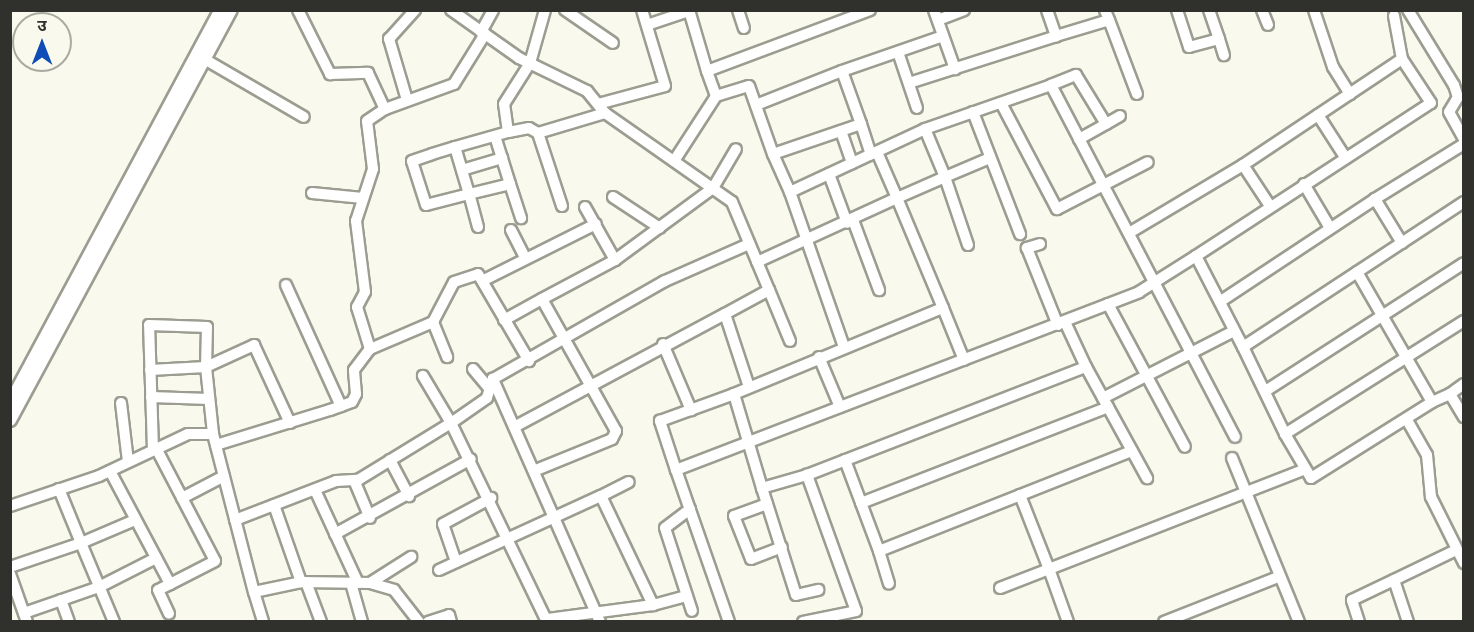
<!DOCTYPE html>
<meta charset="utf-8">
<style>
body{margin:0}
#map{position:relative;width:1474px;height:632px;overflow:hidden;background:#f9faed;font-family:"Fira Sans","Noto Sans Devanagari",sans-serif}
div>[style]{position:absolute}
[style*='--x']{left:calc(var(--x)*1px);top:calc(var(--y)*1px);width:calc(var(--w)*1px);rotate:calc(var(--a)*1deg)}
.roads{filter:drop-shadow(2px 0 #9c9d91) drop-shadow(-2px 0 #9c9d91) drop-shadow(0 2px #9c9d91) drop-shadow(0 -2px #9c9d91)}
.minor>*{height:10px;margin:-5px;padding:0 5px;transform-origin:5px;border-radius:5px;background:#fff}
.major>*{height:12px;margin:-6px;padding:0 6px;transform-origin:6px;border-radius:6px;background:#fff}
span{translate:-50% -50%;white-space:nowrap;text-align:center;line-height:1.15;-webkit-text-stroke:5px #f9faed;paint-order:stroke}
.frame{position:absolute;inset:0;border:12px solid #30312c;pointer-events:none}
.north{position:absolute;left:12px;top:12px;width:60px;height:60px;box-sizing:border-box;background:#f9faed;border:2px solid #a9aaa0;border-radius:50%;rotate:0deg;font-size:16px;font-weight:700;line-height:24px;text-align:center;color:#30312c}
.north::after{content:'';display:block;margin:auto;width:21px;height:27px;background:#104cb8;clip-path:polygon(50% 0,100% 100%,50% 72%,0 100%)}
</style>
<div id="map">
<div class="roads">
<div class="minor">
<div style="--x:298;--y:10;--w:72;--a:63.4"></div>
<div style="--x:330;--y:74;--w:38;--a:-2"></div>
<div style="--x:368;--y:73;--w:40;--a:65"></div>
<div style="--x:385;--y:109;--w:73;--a:-19.9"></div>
<div style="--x:454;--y:84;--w:59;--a:-58.2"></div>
<div style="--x:451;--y:10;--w:83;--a:35.2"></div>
<div style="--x:519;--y:58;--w:76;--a:25.9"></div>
<div style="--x:587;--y:91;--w:28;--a:51"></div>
<div style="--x:605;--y:113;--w:155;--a:35"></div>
<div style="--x:732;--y:202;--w:95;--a:67.2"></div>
<div style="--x:769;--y:290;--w:50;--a:151.4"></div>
<div style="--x:725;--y:314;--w:77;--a:71.8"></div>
<div style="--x:565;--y:10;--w:58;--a:34.5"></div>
<div style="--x:689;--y:10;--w:64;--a:73.6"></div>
<div style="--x:738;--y:10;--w:19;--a:72"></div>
<div style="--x:934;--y:10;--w:63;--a:70.4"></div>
<div style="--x:1047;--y:10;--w:28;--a:71"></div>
<div style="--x:1056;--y:36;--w:55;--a:-16.8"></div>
<div style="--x:1109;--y:20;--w:11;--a:-112"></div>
<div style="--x:1177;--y:10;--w:39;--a:72"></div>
<div style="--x:1189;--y:47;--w:31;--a:-15"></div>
<div style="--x:1219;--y:39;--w:31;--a:-109"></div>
<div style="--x:1262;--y:10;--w:16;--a:68"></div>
<div style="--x:1314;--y:10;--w:60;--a:71.6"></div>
<div style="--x:1333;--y:67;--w:32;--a:58"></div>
<div style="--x:1408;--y:10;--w:88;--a:58.5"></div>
<div style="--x:1454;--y:85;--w:13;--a:72"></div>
<div style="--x:1458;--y:97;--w:17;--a:121"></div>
<div style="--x:1449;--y:112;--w:31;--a:61"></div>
<div style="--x:938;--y:20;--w:28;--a:-21"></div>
<div style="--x:1109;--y:20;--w:79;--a:69.3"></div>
<div style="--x:647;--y:25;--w:44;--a:-18.4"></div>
<div style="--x:481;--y:32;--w:25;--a:-61"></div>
<div style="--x:1219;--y:39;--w:17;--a:73"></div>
<div style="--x:898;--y:52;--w:59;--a:71.3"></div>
<div style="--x:206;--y:60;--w:113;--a:30.2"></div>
<div style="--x:909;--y:83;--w:154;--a:-17.7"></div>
<div style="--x:1051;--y:85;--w:27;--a:-22"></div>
<div style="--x:1076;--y:75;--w:57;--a:58.5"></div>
<div style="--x:1106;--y:124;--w:31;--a:151"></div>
<div style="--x:716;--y:96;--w:27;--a:-110"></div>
<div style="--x:707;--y:71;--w:174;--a:-20.5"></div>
<div style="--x:407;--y:100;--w:64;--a:-106.4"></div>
<div style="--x:389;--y:39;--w:39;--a:-48"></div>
<div style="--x:1001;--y:103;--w:120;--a:62.2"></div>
<div style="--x:1057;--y:209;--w:102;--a:-27.3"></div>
<div style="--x:598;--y:104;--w:69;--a:-15"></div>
<div style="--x:665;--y:86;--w:79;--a:-106.8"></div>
<div style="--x:756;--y:105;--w:92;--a:-21.6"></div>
<div style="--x:973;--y:112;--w:131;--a:68.9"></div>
<div style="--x:1318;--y:115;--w:50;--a:57.3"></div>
<div style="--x:861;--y:124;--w:56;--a:-109.7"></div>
<div style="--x:842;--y:71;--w:107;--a:-19.1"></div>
<div style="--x:1106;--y:124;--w:16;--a:-30"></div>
<div style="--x:841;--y:131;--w:34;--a:71"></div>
<div style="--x:538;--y:133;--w:10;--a:-151"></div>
<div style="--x:529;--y:128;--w:21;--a:169"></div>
<div style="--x:508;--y:132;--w:28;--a:-98"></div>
<div style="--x:504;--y:104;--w:49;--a:-57.6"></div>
<div style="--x:530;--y:63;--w:55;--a:-74.2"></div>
<div style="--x:455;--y:147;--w:49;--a:73.4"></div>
<div style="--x:469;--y:194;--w:44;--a:165.7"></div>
<div style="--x:426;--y:205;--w:46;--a:-107.7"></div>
<div style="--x:412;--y:161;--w:21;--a:-19"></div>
<div style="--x:432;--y:154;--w:24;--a:-17"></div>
<div style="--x:455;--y:147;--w:55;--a:-15.8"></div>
<div style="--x:674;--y:161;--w:77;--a:-57.1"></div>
<div style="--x:716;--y:96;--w:34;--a:-17"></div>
<div style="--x:749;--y:86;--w:72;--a:70.6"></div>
<div style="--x:462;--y:170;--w:42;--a:-16.7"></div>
<div style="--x:829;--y:174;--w:52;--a:69.8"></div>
<div style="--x:510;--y:184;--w:36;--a:72"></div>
<div style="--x:1304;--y:184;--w:51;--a:59.4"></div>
<div style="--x:790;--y:192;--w:42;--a:-114.1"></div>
<div style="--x:773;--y:154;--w:93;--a:-18.8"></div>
<div style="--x:861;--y:124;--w:32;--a:72"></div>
<div style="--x:312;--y:193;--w:51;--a:5.6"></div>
<div style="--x:613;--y:197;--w:56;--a:33.4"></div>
<div style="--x:562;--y:206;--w:77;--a:-108.2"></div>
<div style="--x:538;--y:133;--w:70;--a:-16.6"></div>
<div style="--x:1270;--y:206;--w:49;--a:-123.4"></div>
<div style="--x:1243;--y:165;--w:191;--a:-33.7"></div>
<div style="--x:585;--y:207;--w:61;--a:60.5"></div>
<div style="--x:615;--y:260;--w:122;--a:-36.3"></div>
<div style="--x:713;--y:188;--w:45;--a:-59.5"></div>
<div style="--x:853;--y:220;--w:75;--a:69.6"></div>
<div style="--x:478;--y:227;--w:34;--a:-105"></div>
<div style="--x:469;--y:194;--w:42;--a:-13.7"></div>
<div style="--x:510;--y:184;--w:50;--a:-107.4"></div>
<div style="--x:511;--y:230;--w:29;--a:63"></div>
<div style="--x:1129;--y:233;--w:133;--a:-30.8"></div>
<div style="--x:1402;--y:243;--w:52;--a:-121.5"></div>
<div style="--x:1375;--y:199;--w:105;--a:-31.7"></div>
<div style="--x:1040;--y:244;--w:14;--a:163"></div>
<div style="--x:1027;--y:248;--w:83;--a:68.1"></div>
<div style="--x:968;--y:245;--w:72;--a:-108.7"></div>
<div style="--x:945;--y:177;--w:49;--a:-22.9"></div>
<div style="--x:1196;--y:256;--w:280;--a:-33.1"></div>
<div style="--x:1431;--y:103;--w:53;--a:-123.4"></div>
<div style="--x:1402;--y:59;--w:44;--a:-100.5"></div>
<div style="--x:757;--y:262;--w:154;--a:-24.6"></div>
<div style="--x:897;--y:198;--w:50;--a:-113.5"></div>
<div style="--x:484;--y:280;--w:125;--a:-26.6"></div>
<div style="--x:286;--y:285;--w:133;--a:65.6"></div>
<div style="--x:769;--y:290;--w:55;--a:67.6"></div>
<div style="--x:1221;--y:301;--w:185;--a:-33.5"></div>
<div style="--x:1108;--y:304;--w:162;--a:61.7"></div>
<div style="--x:943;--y:308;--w:56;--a:68"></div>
<div style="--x:504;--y:320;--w:43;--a:-28.9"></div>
<div style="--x:433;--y:322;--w:45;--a:-62.3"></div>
<div style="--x:454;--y:282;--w:25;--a:-18"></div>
<div style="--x:478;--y:274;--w:101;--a:59.6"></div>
<div style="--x:663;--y:344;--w:72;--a:67"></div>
<div style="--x:844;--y:347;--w:164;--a:-109.2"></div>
<div style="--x:790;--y:192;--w:149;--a:-25"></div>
<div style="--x:1243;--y:347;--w:97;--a:64.2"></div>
<div style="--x:1285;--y:434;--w:212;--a:-32.3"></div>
<div style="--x:370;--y:349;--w:69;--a:-23.2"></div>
<div style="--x:433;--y:322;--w:38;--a:68"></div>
<div style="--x:819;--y:357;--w:54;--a:67.2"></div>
<div style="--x:1086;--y:367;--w:127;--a:61.2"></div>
<div style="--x:473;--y:369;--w:26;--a:50"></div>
<div style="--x:150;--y:370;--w:56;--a:-3.1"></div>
<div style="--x:206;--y:367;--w:67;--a:84"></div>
<div style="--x:493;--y:379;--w:20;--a:108"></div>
<div style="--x:487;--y:398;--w:44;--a:145.2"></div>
<div style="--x:451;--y:423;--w:221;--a:64.2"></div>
<div style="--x:1267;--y:390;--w:234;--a:-32.8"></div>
<div style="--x:1450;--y:394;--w:17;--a:-36"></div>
<div style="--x:151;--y:397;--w:58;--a:2"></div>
<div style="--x:1103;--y:398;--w:147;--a:-27.1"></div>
<div style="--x:1432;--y:402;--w:20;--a:-24"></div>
<div style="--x:1450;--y:394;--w:27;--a:59"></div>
<div style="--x:121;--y:403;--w:59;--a:83.2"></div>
<div style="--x:1407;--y:420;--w:40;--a:60.3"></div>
<div style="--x:1427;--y:455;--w:42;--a:84.6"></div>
<div style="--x:1431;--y:497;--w:74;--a:63.4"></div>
<div style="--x:516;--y:426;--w:237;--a:-28.2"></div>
<div style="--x:1285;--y:434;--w:51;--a:59.4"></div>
<div style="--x:1311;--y:478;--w:143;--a:-32.1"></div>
<div style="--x:1432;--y:402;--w:150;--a:-120"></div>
<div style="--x:216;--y:445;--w:119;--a:-17.1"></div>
<div style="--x:330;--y:410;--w:23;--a:-20"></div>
<div style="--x:352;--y:402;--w:9;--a:-63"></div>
<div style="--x:356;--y:394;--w:24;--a:-95"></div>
<div style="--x:354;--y:370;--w:26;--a:-53"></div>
<div style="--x:370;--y:349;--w:44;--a:-107.2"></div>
<div style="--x:357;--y:307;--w:17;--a:-62"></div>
<div style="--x:365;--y:292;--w:72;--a:-97.2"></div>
<div style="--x:356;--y:221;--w:55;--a:-71.9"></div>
<div style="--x:373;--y:169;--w:48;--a:-97.1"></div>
<div style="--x:367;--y:121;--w:22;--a:-34"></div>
<div style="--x:156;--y:448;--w:127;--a:62.4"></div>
<div style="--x:215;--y:561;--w:51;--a:152.9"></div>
<div style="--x:153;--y:450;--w:125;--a:-91.8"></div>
<div style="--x:149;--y:325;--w:58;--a:2"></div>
<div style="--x:207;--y:327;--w:40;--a:91.4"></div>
<div style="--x:206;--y:367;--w:53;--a:-24.6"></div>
<div style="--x:254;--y:345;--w:86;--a:65.2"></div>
<div style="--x:1232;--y:458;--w:177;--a:67.8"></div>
<div style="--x:390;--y:460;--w:41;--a:62.2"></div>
<div style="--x:845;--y:460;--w:97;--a:69.5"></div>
<div style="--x:879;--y:551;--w:272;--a:-21.6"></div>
<div style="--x:536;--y:470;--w:82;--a:-22.2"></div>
<div style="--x:612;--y:439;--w:9;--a:-63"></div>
<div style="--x:616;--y:431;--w:151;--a:-119.3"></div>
<div style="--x:542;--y:299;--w:83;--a:-28.1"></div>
<div style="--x:676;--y:470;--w:52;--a:-108.1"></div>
<div style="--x:660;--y:421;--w:79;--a:-20"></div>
<div style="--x:110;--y:471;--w:128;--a:62"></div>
<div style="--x:170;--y:584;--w:13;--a:153"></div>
<div style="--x:158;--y:590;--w:26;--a:65"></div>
<div style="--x:807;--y:475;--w:299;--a:-21.2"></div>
<div style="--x:1086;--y:367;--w:50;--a:-115"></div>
<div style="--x:354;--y:480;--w:41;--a:67.2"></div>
<div style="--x:762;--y:488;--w:112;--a:72.4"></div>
<div style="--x:796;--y:595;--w:23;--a:-13"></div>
<div style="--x:59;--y:489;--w:58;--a:67.8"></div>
<div style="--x:81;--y:543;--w:59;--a:-23.1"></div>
<div style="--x:315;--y:490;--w:102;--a:65.2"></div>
<div style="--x:1020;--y:495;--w:79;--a:68.6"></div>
<div style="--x:1049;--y:569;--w:273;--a:-21.3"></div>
<div style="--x:601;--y:496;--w:31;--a:-27"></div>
<div style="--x:182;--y:498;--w:47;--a:-27.6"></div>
<div style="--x:861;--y:503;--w:265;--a:-21.2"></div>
<div style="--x:767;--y:504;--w:35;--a:160"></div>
<div style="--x:734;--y:516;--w:46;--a:68.4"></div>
<div style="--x:751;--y:559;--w:33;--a:-21"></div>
<div style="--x:274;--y:505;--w:82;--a:70.7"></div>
<div style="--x:10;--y:506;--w:94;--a:-18.6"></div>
<div style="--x:99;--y:476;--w:98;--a:-25.3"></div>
<div style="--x:188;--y:434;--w:25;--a:0"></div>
<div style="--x:213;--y:434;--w:163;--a:75.5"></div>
<div style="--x:254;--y:592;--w:48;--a:-12"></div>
<div style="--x:301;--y:582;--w:69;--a:0.8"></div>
<div style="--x:370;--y:583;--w:25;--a:16"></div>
<div style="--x:394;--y:590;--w:41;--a:52"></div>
<div style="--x:690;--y:509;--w:31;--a:143"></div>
<div style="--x:665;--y:528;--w:87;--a:72"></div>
<div style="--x:235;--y:520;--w:108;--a:-21.1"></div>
<div style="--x:336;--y:481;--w:22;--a:-3"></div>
<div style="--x:358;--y:480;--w:109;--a:-31.5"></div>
<div style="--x:451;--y:423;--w:55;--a:-120.8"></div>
<div style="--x:335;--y:534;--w:155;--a:-28.9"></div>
<div style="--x:879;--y:551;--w:34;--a:73"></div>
<div style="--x:456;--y:562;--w:40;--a:-108.9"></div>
<div style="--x:443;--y:524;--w:55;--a:-28.4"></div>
<div style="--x:10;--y:567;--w:75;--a:-18.7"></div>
<div style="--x:81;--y:543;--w:86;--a:67.3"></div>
<div style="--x:439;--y:570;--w:178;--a:-24.6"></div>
<div style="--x:601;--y:496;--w:121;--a:64.5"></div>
<div style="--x:653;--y:605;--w:108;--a:172.5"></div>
<div style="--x:10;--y:574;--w:51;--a:70.5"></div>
<div style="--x:306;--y:582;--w:43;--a:69.4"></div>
<div style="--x:351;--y:583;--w:41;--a:74.2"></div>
<div style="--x:370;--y:583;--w:49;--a:-32.4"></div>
<div style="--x:1000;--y:588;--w:53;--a:-21.2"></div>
<div style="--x:1049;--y:569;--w:56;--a:70.3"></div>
<div style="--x:254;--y:592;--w:31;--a:73"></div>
<div style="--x:61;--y:600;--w:23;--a:70"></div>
<div style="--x:653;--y:605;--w:35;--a:-15"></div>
<div style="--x:24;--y:613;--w:79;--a:-19.1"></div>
<div style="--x:99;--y:587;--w:64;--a:-27"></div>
<div style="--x:428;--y:622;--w:22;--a:-18"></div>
<div style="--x:449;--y:615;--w:7;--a:74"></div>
<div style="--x:600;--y:622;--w:266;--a:-113.8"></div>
<div style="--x:493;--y:379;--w:198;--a:-29.7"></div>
<div style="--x:665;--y:281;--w:92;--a:-23.8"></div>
<div style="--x:729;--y:622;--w:161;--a:-109.2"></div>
<div style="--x:676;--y:470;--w:496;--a:-21"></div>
<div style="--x:1139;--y:292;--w:67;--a:-32.3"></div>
<div style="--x:1196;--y:256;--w:102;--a:62.7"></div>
<div style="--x:1243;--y:347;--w:264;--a:-33.3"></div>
<div style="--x:803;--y:622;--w:54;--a:-11.7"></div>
<div style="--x:856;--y:611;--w:145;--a:-109.8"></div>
<div style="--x:807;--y:475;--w:47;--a:163.9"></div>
<div style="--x:762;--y:488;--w:98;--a:-106.6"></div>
<div style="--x:734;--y:394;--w:226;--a:-22.4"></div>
<div style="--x:943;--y:308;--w:119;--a:-112.7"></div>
<div style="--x:897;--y:198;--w:52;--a:-23.6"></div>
<div style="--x:945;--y:177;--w:52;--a:-112.6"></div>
<div style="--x:925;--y:129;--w:133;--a:-19.2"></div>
<div style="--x:1051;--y:85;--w:397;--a:62.4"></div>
<div style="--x:1164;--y:622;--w:123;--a:-21.5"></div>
<div style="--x:1359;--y:622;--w:23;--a:-108"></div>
<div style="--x:1352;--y:600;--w:47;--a:-25.5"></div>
<div style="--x:1408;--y:622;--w:44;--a:-108.4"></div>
<div style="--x:1394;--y:580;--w:69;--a:-25.8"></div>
</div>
<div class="major">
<div style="--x:10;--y:403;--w:446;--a:-61.8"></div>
<div style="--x:10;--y:420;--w:466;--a:-61.7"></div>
</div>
</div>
<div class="frame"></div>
<div class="north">उ</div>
</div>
